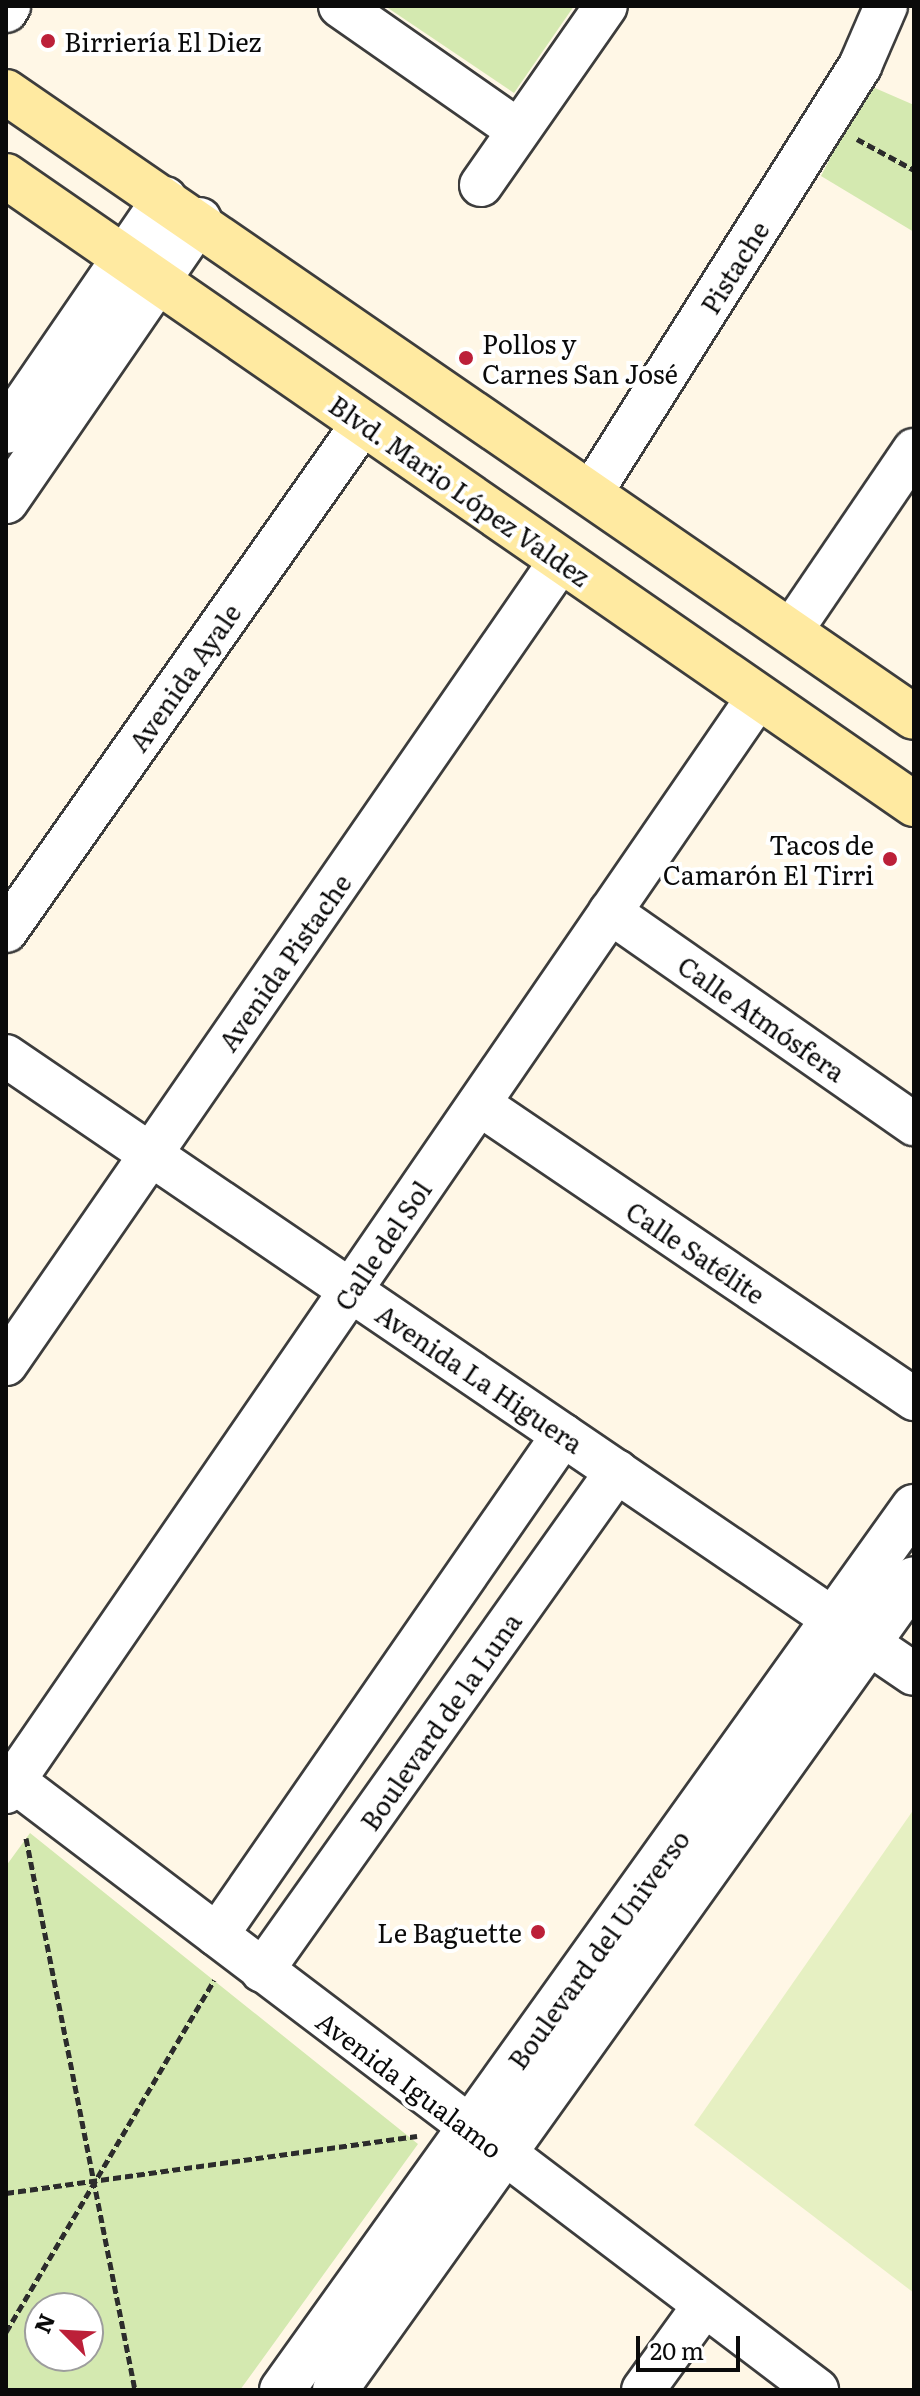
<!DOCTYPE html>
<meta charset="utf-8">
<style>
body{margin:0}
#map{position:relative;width:920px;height:2396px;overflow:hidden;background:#fff7e6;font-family:Literata,serif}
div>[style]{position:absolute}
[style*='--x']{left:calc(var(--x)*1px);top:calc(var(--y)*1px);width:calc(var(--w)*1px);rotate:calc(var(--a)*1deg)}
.green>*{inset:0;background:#d4e9b0}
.pitch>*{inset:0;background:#e6f0c2}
.path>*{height:5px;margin-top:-2.5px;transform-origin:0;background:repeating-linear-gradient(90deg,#2c2c2c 0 8px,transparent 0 12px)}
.roads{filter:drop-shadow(2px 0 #3d3d3d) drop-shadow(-2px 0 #3d3d3d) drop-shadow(0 2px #3d3d3d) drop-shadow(0 -2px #3d3d3d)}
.minor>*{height:42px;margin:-21px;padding:0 21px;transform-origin:21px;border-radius:21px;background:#fff}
.tertiary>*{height:44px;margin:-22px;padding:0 22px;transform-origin:22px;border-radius:22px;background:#fff}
.secondary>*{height:44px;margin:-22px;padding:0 22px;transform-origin:22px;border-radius:22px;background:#ffeaa1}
.dots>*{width:22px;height:22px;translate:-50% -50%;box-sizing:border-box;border:4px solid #fff;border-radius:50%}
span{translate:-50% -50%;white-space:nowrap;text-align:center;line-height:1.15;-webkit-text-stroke:8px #fff;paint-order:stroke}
.poi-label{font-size:26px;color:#0a0a0a}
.left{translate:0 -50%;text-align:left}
.right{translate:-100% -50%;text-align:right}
.street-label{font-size:26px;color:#0a0a0a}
.frame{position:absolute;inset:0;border:8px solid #0a0a0a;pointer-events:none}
.north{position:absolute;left:24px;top:2292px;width:80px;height:80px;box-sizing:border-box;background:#fff;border:2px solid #9d9d9d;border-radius:50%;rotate:294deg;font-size:22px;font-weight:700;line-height:32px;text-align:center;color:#0a0a0a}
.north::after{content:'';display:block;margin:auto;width:28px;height:36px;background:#bc2039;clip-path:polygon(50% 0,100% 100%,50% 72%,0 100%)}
.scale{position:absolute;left:636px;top:2336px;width:104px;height:36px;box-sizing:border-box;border:4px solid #0a0a0a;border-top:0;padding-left:10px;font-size:24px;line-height:28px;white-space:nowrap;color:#0a0a0a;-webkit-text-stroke:6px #fff;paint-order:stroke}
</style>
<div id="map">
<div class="green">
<div style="clip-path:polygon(385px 6px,574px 6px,514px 93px)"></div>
<div style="clip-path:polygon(868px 85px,914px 105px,914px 232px,821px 176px)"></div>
<div style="clip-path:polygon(evenodd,30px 1833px,418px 2144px,240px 2390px,6px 2390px,6px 1866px,30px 1833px,40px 2308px,88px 2308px,88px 2356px,40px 2356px,40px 2308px)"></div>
</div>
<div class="pitch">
<div style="clip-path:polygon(914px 1809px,914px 2293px,694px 2125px)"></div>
</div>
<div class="path">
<div style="--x:857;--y:139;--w:65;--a:28.5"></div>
<div style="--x:26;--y:1838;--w:563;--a:78.83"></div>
<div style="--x:6;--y:2193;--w:415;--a:-7.9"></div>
<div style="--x:6;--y:2332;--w:409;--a:-59.4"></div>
</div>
<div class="roads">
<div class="minor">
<div style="--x:340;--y:6;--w:217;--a:34.9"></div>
<div style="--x:6;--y:11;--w:6;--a:-59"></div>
<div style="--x:481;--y:185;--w:218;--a:-55.1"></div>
<div style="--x:591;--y:493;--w:505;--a:-57.79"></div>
<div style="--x:860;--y:66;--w:65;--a:-66.6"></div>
<div style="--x:791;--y:631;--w:219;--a:-55.8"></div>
<div style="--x:610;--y:912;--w:371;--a:34.9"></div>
<div style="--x:6;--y:931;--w:621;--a:-54.9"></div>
<div style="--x:6;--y:1056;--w:1098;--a:34.24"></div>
<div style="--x:479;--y:1104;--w:526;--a:34.14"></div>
<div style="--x:6;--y:1364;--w:977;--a:-55.38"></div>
<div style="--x:6;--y:1775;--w:1018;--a:37.17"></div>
<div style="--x:6;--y:1792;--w:1328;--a:-55.52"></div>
<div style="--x:217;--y:1935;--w:608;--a:-55.32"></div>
<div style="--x:262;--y:1971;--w:613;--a:-54.63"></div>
<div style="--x:643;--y:2390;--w:102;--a:-54.1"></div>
</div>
<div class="tertiary">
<div style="--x:6;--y:431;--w:281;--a:-55.6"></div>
<div style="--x:6;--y:501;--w:341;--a:-55.5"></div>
<div style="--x:282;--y:2390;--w:1086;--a:-54.41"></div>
<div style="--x:335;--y:2390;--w:996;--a:-54.48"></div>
</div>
<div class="secondary">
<div style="--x:6;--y:92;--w:1102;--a:34.54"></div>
<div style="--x:6;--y:176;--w:1104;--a:34.67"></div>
</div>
</div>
<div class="dots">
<div style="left:48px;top:41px;background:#bc2039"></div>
<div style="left:466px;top:358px;background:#bc2039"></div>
<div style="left:890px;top:859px;background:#bc2039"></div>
<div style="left:538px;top:1932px;background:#bc2039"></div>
</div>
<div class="poi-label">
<span class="left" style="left:64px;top:41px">Birriería El Diez</span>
<span class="left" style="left:482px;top:358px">Pollos y<br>Carnes San José</span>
<span class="right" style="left:874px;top:859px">Tacos de<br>Camarón El Tirri</span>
<span class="right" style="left:522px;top:1932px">Le Baguette</span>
</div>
<div class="street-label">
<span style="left:734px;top:267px;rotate:-58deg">Pistache</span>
<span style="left:460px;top:490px;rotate:35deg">Blvd. Mario López Valdez</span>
<span style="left:184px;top:677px;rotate:-55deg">Avenida Ayale</span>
<span style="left:284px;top:962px;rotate:-55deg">Avenida Pistache</span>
<span style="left:762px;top:1018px;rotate:35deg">Calle Atmósfera</span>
<span style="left:382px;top:1245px;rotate:-56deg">Calle del Sol</span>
<span style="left:696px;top:1252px;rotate:34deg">Calle Satélite</span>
<span style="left:480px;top:1378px;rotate:34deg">Avenida La Higuera</span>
<span style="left:440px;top:1721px;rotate:-55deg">Boulevard de la Luna</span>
<span style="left:598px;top:1949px;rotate:-54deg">Boulevard del Universo</span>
<span style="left:410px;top:2084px;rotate:37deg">Avenida Igualamo</span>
</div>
<div class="frame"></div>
<div class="north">N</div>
<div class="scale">20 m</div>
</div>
